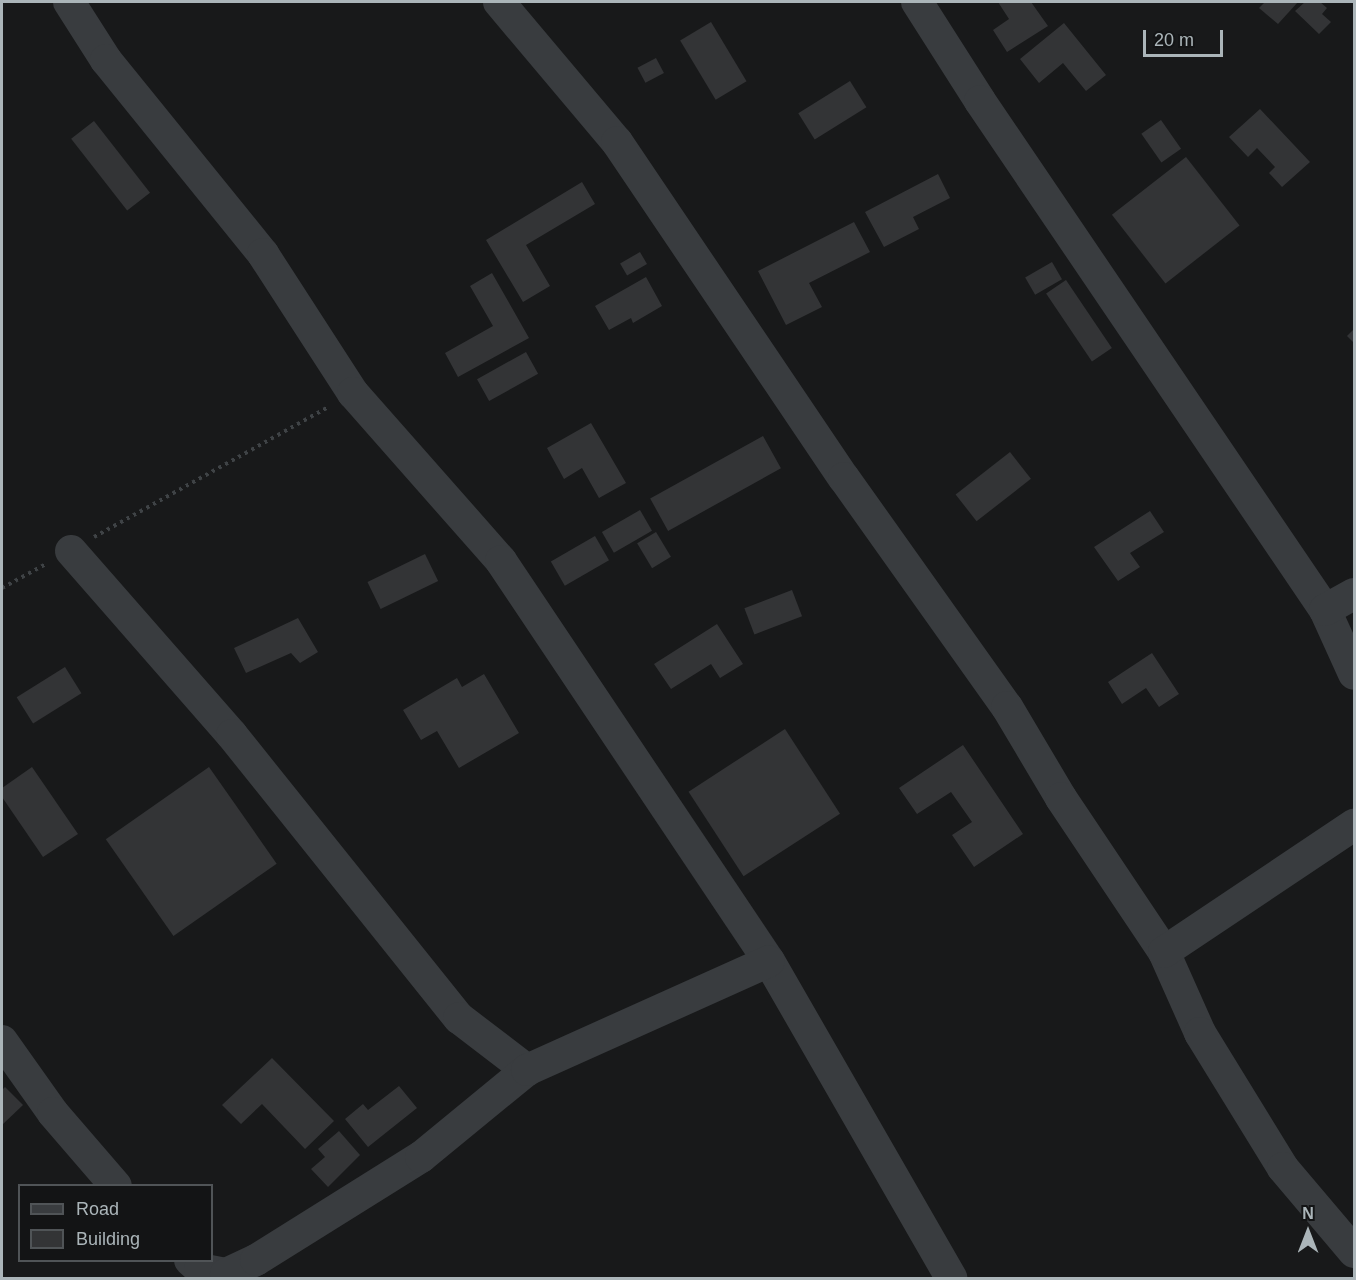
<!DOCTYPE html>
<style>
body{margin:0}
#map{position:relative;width:1356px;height:1280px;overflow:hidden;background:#18191a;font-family:Helvetica,sans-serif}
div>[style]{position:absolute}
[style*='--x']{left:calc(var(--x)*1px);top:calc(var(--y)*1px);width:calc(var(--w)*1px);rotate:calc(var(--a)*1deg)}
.building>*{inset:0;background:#333436;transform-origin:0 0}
.path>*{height:4px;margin-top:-2px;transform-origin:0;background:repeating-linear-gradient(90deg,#3f4346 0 3px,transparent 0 7.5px)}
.street>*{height:32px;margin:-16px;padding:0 16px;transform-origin:16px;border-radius:16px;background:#393c3f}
span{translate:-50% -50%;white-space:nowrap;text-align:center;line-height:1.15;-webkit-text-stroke:4.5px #131415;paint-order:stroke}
.frame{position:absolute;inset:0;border:3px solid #abb5b9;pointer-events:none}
.legend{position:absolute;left:18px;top:1184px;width:195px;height:78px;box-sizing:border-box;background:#131415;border:2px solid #505457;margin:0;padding:8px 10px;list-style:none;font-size:18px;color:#abb5b9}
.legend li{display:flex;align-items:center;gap:12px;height:30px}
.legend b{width:30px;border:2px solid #505457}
.north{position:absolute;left:1278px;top:1202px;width:60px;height:60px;-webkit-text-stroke:4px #131415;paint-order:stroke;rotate:0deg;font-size:16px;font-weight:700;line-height:24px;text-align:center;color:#abb5b9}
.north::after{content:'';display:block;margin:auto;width:21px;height:27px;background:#abb5b9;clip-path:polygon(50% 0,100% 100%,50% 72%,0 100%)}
.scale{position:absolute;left:1143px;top:30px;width:80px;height:27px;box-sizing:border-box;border:3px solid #abb5b9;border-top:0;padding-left:8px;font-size:18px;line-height:21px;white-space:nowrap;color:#abb5b9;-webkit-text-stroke:4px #131415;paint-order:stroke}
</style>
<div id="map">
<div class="building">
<div style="clip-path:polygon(998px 2px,1031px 2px,1048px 26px,1007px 52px,993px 30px,1009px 19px)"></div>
<div style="clip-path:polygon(1265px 2px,1298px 2px,1278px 24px,1259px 8px)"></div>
<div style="clip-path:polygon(1305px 2px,1320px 2px,1327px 8px,1322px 14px,1331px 22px,1319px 34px,1295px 11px)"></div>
<div style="left:711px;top:22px;width:69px;height:36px;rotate:59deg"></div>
<div style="clip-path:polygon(1064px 23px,1106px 75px,1086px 91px,1063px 63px,1039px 83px,1020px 59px)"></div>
<div style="left:656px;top:58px;width:17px;height:21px;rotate:62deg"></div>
<div style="left:850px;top:81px;width:31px;height:61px;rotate:58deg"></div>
<div style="clip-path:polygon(1260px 109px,1310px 162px,1282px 187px,1269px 173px,1275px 167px,1257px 148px,1248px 157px,1229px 137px)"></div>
<div style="left:1161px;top:120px;width:35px;height:24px;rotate:55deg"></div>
<div style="left:94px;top:121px;width:91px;height:29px;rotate:52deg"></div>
<div style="left:1186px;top:157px;width:87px;height:94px;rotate:52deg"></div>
<div style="clip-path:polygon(938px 174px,950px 198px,913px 217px,919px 229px,884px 247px,865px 212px)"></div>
<div style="clip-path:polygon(582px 182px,595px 204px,526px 245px,550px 286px,523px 302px,486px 240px)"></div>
<div style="clip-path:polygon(854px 222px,870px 252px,809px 283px,822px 307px,786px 325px,758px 271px)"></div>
<div style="left:640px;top:252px;width:14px;height:23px;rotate:60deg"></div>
<div style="left:1052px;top:262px;width:20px;height:31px;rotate:60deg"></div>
<div style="clip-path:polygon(492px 273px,529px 338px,458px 377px,445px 353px,493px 326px,470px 286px)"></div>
<div style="clip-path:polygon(646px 277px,662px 306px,633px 323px,631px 318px,609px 330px,595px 306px)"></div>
<div style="left:1066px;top:280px;width:82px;height:24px;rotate:56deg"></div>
<div style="clip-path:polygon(1354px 329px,1354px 343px,1347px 336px)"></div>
<div style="left:526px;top:352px;width:25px;height:56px;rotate:61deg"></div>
<div style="clip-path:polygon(591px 423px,626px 483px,599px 498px,582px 468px,564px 479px,547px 448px)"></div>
<div style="left:763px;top:436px;width:37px;height:129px;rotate:61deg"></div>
<div style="left:1010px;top:452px;width:34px;height:69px;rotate:52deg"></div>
<div style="left:640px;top:510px;width:24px;height:44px;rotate:60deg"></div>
<div style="clip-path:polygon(1150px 511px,1164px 532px,1130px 553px,1140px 567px,1118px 581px,1094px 547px)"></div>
<div style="left:656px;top:532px;width:29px;height:22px;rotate:59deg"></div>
<div style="left:595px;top:536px;width:28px;height:51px;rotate:60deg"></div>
<div style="left:425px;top:554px;width:30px;height:64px;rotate:64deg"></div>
<div style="left:792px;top:590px;width:28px;height:51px;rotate:69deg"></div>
<div style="clip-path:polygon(298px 618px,318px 652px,300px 663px,291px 653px,246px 673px,234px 648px)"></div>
<div style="clip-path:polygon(717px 624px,743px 664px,720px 678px,711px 664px,671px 689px,654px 664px)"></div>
<div style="clip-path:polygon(1152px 653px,1179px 694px,1159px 707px,1146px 688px,1122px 704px,1108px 682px)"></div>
<div style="left:65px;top:667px;width:31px;height:57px;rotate:58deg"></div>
<div style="clip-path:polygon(484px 674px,519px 733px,459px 768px,437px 731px,421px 740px,403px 710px,457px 678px,462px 687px)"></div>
<div style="left:785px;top:729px;width:101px;height:115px;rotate:57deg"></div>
<div style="clip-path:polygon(963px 745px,1023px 834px,974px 867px,952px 835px,972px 822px,951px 792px,917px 814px,899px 788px)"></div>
<div style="clip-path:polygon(32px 767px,78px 834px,43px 857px,2px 797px,2px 788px)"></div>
<div style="left:209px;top:767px;width:118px;height:126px;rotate:55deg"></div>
<div style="clip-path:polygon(272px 1058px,334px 1121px,305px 1149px,262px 1104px,241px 1124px,222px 1105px)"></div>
<div style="clip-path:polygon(399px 1086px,417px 1108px,368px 1147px,345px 1119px,363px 1104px,368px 1110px)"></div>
<div style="clip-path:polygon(5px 1087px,23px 1105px,2px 1125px,2px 1090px)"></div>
<div style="clip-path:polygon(339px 1131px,360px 1155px,328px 1187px,311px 1169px,325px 1157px,318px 1149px)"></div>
</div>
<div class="path">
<div style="--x:94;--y:537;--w:269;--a:-29"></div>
<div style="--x:2;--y:588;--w:50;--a:-28.6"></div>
</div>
<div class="street">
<div style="--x:69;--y:2;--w:69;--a:57.5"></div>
<div style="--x:106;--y:60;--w:250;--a:51"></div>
<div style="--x:263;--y:254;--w:166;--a:57.1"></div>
<div style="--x:353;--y:393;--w:224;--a:48.6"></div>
<div style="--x:501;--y:561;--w:481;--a:56.2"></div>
<div style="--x:769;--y:961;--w:366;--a:60.1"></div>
<div style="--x:499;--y:2;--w:183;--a:49.9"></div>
<div style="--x:617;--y:142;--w:405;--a:56"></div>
<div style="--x:844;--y:478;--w:281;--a:54.6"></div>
<div style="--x:1007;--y:707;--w:106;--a:59.3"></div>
<div style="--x:1061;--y:798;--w:185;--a:56.2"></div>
<div style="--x:1164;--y:952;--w:89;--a:66"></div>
<div style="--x:1200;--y:1033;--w:158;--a:58.4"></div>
<div style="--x:1283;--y:1168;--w:110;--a:49.8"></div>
<div style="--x:917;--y:2;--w:117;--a:57.5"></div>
<div style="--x:980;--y:101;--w:615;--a:55.87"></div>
<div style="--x:1325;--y:610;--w:70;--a:65.6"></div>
<div style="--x:71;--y:551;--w:244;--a:48.8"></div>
<div style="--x:232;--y:735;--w:363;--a:51.3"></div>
<div style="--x:459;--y:1018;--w:86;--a:37.4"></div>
<div style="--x:1325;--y:610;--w:33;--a:-29"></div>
<div style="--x:1164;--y:952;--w:229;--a:-33.8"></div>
<div style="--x:2;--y:1041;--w:88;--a:54.7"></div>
<div style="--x:53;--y:1113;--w:96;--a:49.2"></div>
<div style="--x:190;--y:1260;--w:13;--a:42"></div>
<div style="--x:200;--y:1269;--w:26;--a:11"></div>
<div style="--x:226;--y:1274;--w:33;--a:-25"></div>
<div style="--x:256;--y:1260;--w:195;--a:-32"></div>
<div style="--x:421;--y:1157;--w:137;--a:-39.4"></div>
<div style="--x:527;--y:1070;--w:265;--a:-24.2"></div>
</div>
<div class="frame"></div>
<ul class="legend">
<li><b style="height:8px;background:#393c3f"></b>Road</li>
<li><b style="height:16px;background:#333436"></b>Building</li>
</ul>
<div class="north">N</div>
<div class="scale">20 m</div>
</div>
